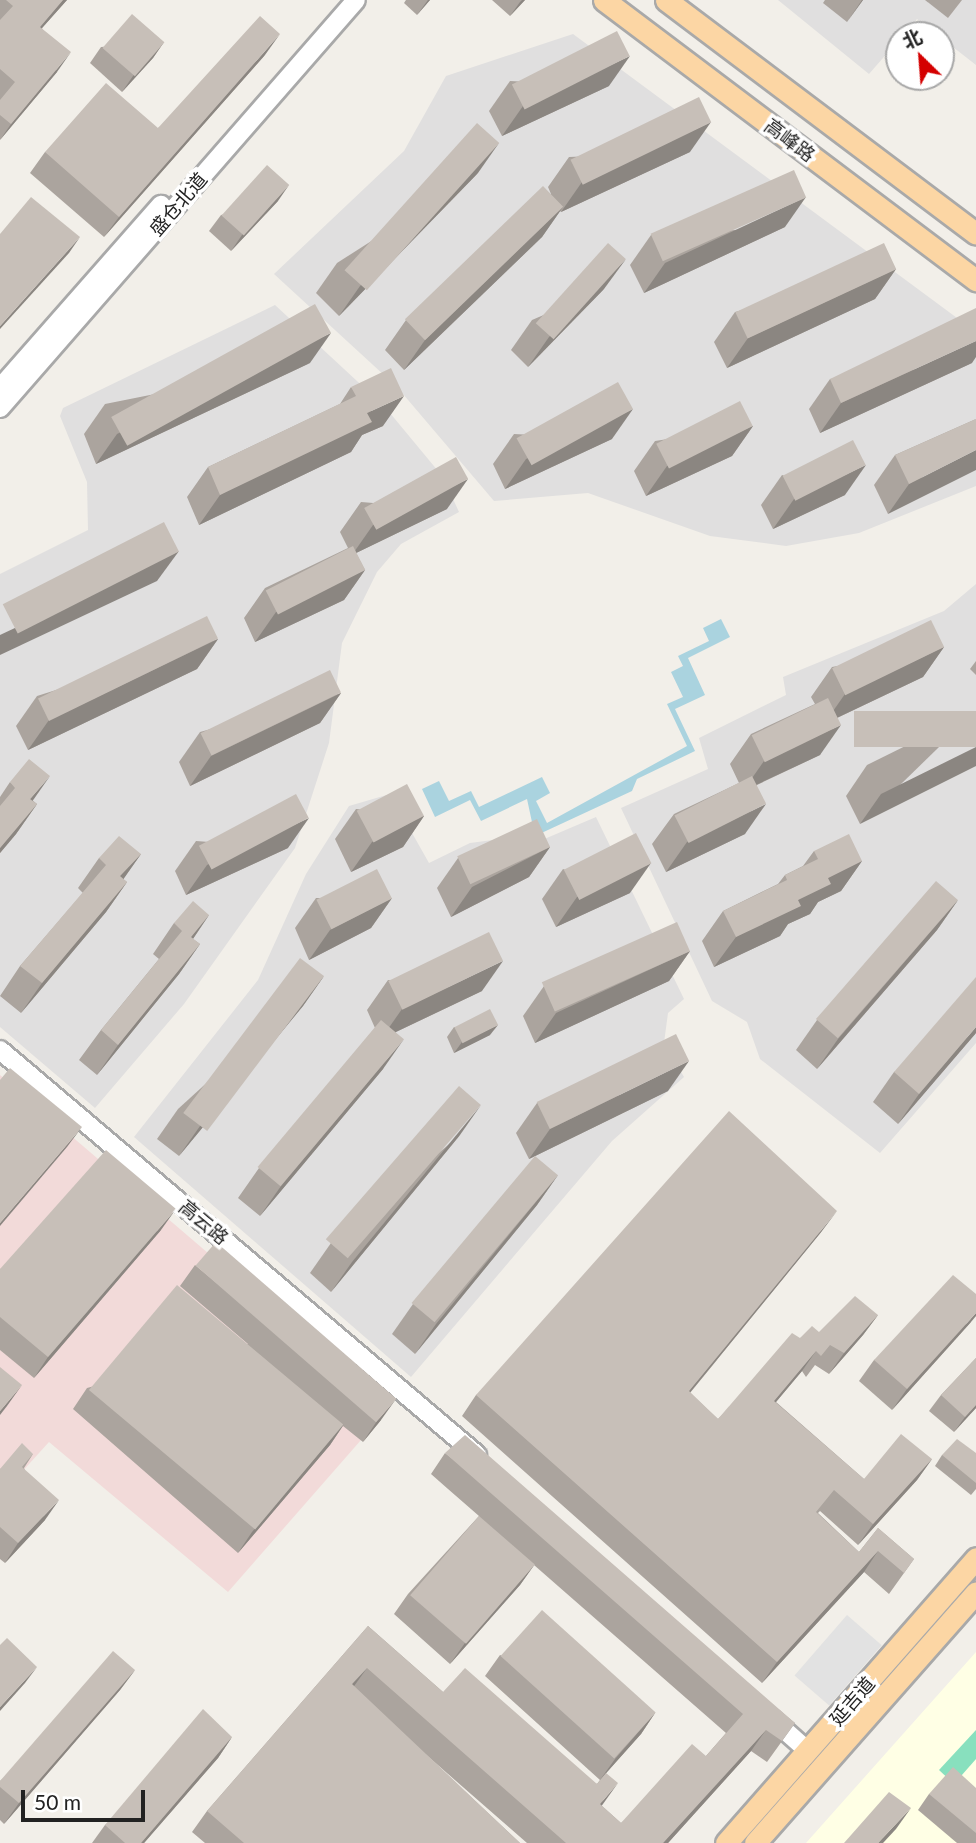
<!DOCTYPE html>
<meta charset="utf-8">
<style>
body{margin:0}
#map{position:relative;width:976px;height:1843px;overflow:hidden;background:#f2efe9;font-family:Lato,"Noto Sans SC",sans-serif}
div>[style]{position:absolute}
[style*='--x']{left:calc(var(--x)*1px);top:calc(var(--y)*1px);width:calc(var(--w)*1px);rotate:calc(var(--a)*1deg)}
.residential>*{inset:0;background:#e0dfdf}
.commercial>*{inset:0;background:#f2dad9}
.education>*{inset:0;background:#ffffe5}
.pitch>*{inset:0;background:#88e0be}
.parking>*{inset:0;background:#e2e2e2;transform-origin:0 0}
.water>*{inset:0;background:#aad3df}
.roads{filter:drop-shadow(2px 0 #a9a9a9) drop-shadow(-2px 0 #a9a9a9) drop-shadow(0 2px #a9a9a9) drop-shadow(0 -2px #a9a9a9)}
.minor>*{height:18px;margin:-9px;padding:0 9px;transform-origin:9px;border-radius:9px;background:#fff}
.major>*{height:21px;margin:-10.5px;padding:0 10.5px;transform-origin:10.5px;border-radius:10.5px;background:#fcd6a4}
.wall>*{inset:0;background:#aba49e}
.shaded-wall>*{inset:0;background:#8b8681}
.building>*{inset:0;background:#c7bfb8;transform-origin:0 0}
span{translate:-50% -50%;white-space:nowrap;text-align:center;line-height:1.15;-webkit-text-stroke:7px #fff;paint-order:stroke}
.street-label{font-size:19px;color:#222}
.north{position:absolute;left:885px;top:21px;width:70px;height:70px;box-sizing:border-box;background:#fff;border:2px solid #a7a7a7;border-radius:50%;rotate:335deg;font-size:19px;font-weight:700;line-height:28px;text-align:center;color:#222}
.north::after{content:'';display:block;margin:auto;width:24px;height:32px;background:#d40000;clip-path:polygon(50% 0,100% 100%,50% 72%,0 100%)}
.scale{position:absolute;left:21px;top:1790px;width:124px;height:32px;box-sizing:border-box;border:4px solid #222;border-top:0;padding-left:9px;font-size:21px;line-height:24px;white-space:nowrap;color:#222;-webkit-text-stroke:5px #fff;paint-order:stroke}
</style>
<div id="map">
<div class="residential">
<div style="clip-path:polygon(778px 0,976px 0,976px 65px,917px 19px,869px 74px)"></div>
<div style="clip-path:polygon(573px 34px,976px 332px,976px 486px,859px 533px,786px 546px,710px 536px,588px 493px,494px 501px,397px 387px,274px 274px,404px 151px,446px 76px)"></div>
<div style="clip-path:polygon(275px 305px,385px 407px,443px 477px,459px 512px,401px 544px,377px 572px,342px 643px,329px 743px,295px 848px,184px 1004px,95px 1108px,0 1027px,0 574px,88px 530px,87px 482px,60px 416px,63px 408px)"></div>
<div style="clip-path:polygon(976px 584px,976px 1043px,880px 1153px,760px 1059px,747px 1022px,712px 1001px,621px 808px,708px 769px,699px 738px,786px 695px,783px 677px,944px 611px)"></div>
<div style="clip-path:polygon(390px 794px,429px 863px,470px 843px,508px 838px,535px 843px,596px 817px,684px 999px,668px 1013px,664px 1043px,684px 1077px,612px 1141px,411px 1377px,134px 1137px,258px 980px,306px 874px,349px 806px)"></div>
</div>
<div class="commercial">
<div style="clip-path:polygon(0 1075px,389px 1408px,228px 1592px,49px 1442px,0 1496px)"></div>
</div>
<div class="education">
<div style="clip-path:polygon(976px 1652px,976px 1843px,806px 1843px)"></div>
</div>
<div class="pitch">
<div style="clip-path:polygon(976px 1730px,976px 1759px,954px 1784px,939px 1770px)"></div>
</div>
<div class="parking">
<div style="left:847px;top:1615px;width:46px;height:80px;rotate:41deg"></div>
</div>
<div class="water">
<div style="clip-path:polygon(721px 619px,730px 637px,688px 658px,705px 695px,675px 709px,695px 751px,637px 779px,632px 791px,535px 836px,527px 799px,481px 821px,470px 800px,435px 817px,422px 789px,439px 781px,449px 801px,471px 791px,479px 807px,542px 777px,550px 793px,536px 801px,547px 823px,687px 746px,667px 704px,683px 697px,671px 672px,683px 666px,678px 656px,709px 641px,703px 628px)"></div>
</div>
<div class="roads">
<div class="minor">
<div style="--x:0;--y:388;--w:244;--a:-48.7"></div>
<div style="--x:0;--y:408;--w:541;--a:-48.89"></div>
<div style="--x:0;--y:1050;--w:626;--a:40.33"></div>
<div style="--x:772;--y:1719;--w:48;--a:41.6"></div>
</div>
<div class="major">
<div style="--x:604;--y:0;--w:466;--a:37"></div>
<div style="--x:666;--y:0;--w:388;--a:37"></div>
<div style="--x:726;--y:1843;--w:379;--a:-48.7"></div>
<div style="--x:755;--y:1843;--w:334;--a:-48.6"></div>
</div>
</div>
<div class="wall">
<div style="clip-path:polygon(0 0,67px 0,42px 28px,57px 72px,0 140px)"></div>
<div style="clip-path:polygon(406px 0,430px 0,417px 15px,404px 3px)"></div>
<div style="clip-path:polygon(492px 0,525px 0,510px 16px)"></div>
<div style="clip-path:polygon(825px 0,863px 0,847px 22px,823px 3px)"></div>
<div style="clip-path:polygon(925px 0,962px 0,948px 18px)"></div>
<div style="clip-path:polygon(164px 42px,153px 58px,122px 92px,90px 63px,101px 47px)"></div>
<div style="clip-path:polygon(265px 55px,104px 237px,30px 173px,45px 152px,158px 128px)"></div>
<div style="clip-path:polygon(510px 81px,609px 86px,502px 136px,489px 111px)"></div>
<div style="clip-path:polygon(690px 152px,561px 212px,560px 211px,542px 237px,404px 370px,385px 350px,406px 320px,551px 194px,548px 187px,569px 157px)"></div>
<div style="clip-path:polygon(478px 173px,339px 316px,316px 293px,337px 263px)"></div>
<div style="clip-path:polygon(278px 201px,231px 251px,209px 231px,221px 215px)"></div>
<div style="clip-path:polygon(785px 227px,644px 293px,630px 265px,651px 235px)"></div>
<div style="clip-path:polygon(896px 269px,875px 299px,727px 368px,714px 342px,735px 312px)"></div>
<div style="clip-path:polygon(604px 289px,528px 367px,511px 350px,532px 320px)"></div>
<div style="clip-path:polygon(310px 363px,96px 464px,84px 434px,105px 404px)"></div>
<div style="clip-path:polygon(972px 363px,820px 433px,809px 409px,830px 379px)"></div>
<div style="clip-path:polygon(351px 387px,383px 426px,362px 435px,351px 452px,199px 525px,187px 497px,208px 467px,340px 404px)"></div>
<div style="clip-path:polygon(976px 419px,888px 514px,874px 485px,895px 455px)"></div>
<div style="clip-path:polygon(753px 426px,732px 456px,646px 496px,634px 471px,655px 441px)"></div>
<div style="clip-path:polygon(514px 434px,612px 439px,505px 489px,493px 464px)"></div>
<div style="clip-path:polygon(782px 475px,845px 495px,773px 529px,761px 505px)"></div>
<div style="clip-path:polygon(361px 502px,447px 509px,356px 553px,365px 570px,344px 600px,255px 642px,244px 618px,265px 588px,348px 548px,340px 532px)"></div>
<div style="clip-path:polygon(218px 639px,197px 669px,28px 750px,16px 726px,37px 696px)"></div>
<div style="clip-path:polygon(944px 647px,923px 677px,837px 718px,820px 755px,757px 785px,745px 834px,666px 872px,652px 844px,674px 814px,739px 783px,730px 764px,751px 734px,815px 704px,811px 697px,832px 667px)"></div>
<div style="clip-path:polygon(976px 661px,976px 675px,970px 669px)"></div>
<div style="clip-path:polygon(341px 693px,320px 723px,190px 786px,179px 762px,200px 732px)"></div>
<div style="clip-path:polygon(976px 711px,860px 824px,846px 796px,867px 765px)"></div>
<div style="clip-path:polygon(10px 782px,37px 804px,16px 834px,0 853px,0 797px)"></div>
<div style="clip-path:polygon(356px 809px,424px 816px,403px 847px,351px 872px,335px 839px)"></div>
<div style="clip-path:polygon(196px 841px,288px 848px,186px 895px,175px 871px)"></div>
<div style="clip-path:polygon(550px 847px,529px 877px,451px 917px,437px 888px,458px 858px)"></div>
<div style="clip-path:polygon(814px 851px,862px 861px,841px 891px,818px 902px,810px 914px,788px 924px,780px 936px,714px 967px,702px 941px,723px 911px,778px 884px,785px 875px,803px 866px)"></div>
<div style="clip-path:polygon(141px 854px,123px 879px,127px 882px,106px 912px,21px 1013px,0 996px,20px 966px,83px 893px,78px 888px,99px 858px)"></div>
<div style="clip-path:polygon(563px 869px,630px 893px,556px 927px,542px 899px)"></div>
<div style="clip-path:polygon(316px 898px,392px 898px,371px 928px,309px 960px,295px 928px)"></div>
<div style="clip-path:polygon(958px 900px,937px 930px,817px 1069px,796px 1050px,817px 1020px)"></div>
<div style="clip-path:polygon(209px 915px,193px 939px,200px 944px,179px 974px,97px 1075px,79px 1060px,101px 1030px,159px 959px,153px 954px,174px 923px)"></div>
<div style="clip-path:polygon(690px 951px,669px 981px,535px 1043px,523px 1016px,544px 986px)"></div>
<div style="clip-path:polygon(324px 976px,303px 1006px,179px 1156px,157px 1139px,178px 1109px)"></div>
<div style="clip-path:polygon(388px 980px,482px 991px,396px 1032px,383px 1069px,260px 1216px,238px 1198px,259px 1168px,375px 1028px,367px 1010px)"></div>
<div style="clip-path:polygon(454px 1027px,490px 1035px,454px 1053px,447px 1037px)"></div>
<div style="clip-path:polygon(976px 1033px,898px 1124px,873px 1102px,894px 1072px)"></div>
<div style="clip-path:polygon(668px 1091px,529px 1159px,516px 1133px,537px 1103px)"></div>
<div style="clip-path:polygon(460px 1135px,331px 1292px,310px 1273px,331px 1243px)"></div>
<div style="clip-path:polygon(558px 1175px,537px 1205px,415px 1354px,392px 1334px,413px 1304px)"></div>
<div style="clip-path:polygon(161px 1230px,34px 1378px,0 1350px,0 1269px)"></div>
<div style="clip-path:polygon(822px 1231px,690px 1393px,718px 1419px,800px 1338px,878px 1315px,863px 1335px,829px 1374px,815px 1365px,806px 1377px,802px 1371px,776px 1402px,864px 1479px,932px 1459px,917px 1480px,858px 1545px,820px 1511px,818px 1513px,859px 1552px,878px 1528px,914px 1559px,889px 1594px,864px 1572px,762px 1683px,462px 1416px,476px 1395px)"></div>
<div style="clip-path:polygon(195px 1265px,381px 1420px,363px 1442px,343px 1426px,330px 1445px,238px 1553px,73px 1409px,87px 1388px,248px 1344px,180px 1286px)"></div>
<div style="clip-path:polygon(971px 1322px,892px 1410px,859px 1381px,874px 1360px)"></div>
<div style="clip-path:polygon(976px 1358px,976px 1408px,954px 1432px,929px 1411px,941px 1395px)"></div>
<div style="clip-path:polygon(445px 1453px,795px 1723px,767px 1762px,751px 1751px,668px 1843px,527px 1843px,423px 1752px,520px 1843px,205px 1843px,192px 1832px,207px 1811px,368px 1626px,443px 1692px,597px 1784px,600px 1780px,485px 1676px,500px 1655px,655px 1713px,641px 1734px,606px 1773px,602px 1806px,621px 1823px,706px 1756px,726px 1733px,534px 1565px,520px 1585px,450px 1664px,394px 1614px,408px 1594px,479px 1516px,431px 1474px)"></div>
<div style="clip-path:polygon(976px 1453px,976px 1489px,971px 1495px,935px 1466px,942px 1455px)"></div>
<div style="clip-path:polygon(33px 1454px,24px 1468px,45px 1520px,5px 1563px,0 1559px,0 1469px)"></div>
<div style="clip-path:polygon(135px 1670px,120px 1690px,4px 1824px,0 1820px,0 1781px)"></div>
<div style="clip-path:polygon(232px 1737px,218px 1758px,144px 1843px,92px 1843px,105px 1825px)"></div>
<div style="clip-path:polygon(976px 1788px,976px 1843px,957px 1843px,918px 1810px,929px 1794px)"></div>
</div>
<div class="shaded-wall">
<div style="clip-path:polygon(63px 0,67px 0,26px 46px,40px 27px)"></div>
<div style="clip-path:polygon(428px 0,430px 0,417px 15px)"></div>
<div style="clip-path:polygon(522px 0,525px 0,510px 16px,520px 2px)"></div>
<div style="clip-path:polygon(862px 0,863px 0,847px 22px)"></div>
<div style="clip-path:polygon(280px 34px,265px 55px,104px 237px,119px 217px)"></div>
<div style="clip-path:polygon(164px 42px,153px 58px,122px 92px,133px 76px)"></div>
<div style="clip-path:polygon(71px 52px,57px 72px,0 140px,11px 124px)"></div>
<div style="clip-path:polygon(630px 56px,609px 86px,502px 136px,523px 106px)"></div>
<div style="clip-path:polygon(711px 122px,690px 152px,561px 212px,582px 182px)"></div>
<div style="clip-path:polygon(499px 143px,478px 173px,339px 316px,360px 286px)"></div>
<div style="clip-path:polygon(289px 185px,278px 201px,231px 251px,242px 235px)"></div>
<div style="clip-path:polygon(806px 197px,785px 227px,644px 293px,665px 263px)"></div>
<div style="clip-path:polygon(563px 207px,542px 237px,404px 370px,425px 340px)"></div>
<div style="clip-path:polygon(80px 237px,69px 253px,0 329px,0 326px)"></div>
<div style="clip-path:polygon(626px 259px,604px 289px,528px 367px,549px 337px)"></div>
<div style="clip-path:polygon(896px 269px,875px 299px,727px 368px,748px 338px)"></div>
<div style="clip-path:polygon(331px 333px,310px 363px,96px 464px,117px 434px)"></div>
<div style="clip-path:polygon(976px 341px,976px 357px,972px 363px,820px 433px,841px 403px)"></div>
<div style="clip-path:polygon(404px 396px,383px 426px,362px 435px,351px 452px,199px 525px,220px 495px,367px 413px)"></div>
<div style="clip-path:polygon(633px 409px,612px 439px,505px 489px,526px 459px)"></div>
<div style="clip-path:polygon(753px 426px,732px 456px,646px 496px,667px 466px)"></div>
<div style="clip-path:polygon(976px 450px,976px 470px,888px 514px,909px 484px)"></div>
<div style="clip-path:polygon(866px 465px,845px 495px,773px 529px,794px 499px)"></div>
<div style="clip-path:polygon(468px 479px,447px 509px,352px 555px,373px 525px)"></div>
<div style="clip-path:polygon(179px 551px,157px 581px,0 655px,0 635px)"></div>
<div style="clip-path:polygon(365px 570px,344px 600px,255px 642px,276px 612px)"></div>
<div style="clip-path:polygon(218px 639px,197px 669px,28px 750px,49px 720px)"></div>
<div style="clip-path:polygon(944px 647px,923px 677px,824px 724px,845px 694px)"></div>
<div style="clip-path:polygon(341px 693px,320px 723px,190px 786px,211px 756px)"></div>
<div style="clip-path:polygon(841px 725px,820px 755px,743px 791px,764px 761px)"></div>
<div style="clip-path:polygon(976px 747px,976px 766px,860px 824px,881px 794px)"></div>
<div style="clip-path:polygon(50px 776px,29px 806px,30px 799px)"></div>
<div style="clip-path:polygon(37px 804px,16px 834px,0 853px,0 848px)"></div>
<div style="clip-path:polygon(766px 804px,745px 834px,666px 872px,687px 842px)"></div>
<div style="clip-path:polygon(424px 816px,403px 847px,351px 872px,372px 842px)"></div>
<div style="clip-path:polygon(309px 818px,288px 848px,186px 895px,207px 865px)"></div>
<div style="clip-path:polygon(550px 847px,529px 877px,451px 917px,472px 887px)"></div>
<div style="clip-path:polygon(141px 854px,120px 884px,120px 876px)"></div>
<div style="clip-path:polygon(862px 861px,841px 891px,818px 902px,810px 914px,788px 924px,780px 936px,714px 967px,736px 937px,798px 900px,828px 878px)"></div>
<div style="clip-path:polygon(651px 863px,630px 893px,556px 927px,577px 897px)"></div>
<div style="clip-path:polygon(127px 882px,106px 912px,21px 1013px,42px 983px)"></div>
<div style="clip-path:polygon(392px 898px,371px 928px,309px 960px,330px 930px)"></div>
<div style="clip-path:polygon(958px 900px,937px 930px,817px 1069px,838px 1039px)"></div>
<div style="clip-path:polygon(209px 915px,188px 946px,191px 937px)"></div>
<div style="clip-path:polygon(200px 944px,179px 974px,97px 1075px,118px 1045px)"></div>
<div style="clip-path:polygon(690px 951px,669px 981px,535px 1043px,556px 1013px)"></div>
<div style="clip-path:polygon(503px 961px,482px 991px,381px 1039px,402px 1009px)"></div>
<div style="clip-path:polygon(324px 976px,303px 1006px,179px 1156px,200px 1126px)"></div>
<div style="clip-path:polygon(498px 1025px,490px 1035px,454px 1053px,462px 1042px)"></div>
<div style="clip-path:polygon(976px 1027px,976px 1033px,898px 1124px,919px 1094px)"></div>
<div style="clip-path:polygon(404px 1039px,383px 1069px,260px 1216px,281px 1186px)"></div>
<div style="clip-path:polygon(689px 1061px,668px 1091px,529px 1159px,550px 1129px)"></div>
<div style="clip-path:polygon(481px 1105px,460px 1135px,331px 1292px,352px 1262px)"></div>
<div style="clip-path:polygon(82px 1127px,67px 1147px,0 1226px,0 1223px)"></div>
<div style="clip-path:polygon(558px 1175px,537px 1205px,415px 1354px,436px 1324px)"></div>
<div style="clip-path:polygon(176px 1209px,161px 1230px,34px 1378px,48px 1357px)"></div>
<div style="clip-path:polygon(837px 1211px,822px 1231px,674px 1412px,689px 1391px)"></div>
<div style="clip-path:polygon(976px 1313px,976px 1316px,971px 1322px,892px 1410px,907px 1389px)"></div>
<div style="clip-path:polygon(878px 1315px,863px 1335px,829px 1374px,844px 1353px)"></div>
<div style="clip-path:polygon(816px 1351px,802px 1371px,760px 1421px,774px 1401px)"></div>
<div style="clip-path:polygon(22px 1385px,7px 1406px,0 1415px,0 1411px)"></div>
<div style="clip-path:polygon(396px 1399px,381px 1420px,363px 1442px,377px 1421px)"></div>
<div style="clip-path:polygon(976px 1405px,976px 1408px,954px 1432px,965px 1417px)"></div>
<div style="clip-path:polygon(344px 1424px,330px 1445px,238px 1553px,252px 1532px)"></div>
<div style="clip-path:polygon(932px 1459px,917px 1480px,858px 1545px,873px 1524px)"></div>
<div style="clip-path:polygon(59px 1500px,45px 1520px,5px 1563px,18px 1543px)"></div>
<div style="clip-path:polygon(878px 1551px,864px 1572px,762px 1683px,777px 1662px)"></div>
<div style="clip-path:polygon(535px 1564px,520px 1585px,450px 1664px,465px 1643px)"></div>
<div style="clip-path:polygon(37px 1667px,25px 1683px,0 1711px,0 1707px)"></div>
<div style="clip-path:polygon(367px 1668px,352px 1689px,352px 1684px)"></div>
<div style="clip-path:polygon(135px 1670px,120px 1690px,4px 1824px,19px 1803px)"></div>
<div style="clip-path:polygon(655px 1713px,641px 1734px,600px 1780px,615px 1759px)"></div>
<div style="clip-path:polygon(766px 1730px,751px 1751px,668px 1843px,663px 1843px)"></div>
<div style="clip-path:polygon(232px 1737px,218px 1758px,144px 1843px,141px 1843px)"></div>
<div style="clip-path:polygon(618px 1783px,603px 1804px,585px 1825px,600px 1804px)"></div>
<div style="clip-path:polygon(911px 1808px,896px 1829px,883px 1843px,878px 1843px)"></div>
</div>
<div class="building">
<div style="clip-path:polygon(6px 0,63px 0,40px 27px,71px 52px,11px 124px,0 115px,0 100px,15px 82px,0 69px,0 20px,13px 6px)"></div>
<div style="left:132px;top:14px;width:43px;height:45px;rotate:41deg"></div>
<div style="clip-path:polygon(260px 16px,280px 34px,119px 217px,45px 152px,106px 83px,158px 128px)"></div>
<div style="left:617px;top:31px;width:28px;height:118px;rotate:63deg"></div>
<div style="left:699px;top:97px;width:28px;height:143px;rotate:64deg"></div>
<div style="left:477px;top:123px;width:30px;height:198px;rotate:42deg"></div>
<div style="left:267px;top:165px;width:30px;height:68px;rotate:42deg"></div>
<div style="left:794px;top:170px;width:30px;height:157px;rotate:66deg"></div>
<div style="left:543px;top:186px;width:29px;height:192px;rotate:46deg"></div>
<div style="clip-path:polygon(31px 197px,80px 237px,0 326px,0 234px)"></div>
<div style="left:608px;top:243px;width:24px;height:108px;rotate:42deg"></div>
<div style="left:884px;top:243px;width:29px;height:164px;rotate:65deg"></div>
<div style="left:315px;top:304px;width:33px;height:233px;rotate:61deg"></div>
<div style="clip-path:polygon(976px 308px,976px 341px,841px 403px,830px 379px)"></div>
<div style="clip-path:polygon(391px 368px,404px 396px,367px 413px,372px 422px,220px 495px,208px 467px,356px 396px,351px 387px)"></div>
<div style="left:618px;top:382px;width:31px;height:116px;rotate:61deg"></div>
<div style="left:740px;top:401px;width:28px;height:94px;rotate:63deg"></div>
<div style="clip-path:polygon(976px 419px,976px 450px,909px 484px,895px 455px)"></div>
<div style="left:853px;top:440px;width:28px;height:79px;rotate:63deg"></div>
<div style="left:456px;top:457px;width:25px;height:105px;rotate:61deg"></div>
<div style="left:164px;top:522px;width:33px;height:181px;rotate:63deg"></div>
<div style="left:353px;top:546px;width:27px;height:98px;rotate:63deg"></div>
<div style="left:207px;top:616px;width:25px;height:188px;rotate:64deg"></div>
<div style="left:931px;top:620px;width:30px;height:110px;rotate:64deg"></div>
<div style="left:330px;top:670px;width:25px;height:144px;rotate:64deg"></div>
<div style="left:828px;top:698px;width:30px;height:85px;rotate:64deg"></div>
<div style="left:976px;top:711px;width:36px;height:122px;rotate:90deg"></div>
<div style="clip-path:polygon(29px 759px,50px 776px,30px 799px,37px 804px,0 848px,0 806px,15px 788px,10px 782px)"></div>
<div style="left:752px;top:776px;width:31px;height:87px;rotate:63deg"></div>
<div style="left:407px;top:784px;width:36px;height:57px;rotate:62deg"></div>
<div style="left:296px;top:794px;width:27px;height:110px;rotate:62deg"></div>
<div style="left:537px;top:819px;width:31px;height:88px;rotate:65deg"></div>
<div style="left:636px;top:833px;width:34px;height:81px;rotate:63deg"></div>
<div style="clip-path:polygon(849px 834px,862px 861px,828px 878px,831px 884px,798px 900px,801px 906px,736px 937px,723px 911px,787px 880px,785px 875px,818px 859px,814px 851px)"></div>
<div style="clip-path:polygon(119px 836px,141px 854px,120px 876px,127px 882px,42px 983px,20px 966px,106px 865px,99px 858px)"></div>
<div style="left:377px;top:869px;width:33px;height:68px;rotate:63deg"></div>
<div style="left:936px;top:881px;width:29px;height:183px;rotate:41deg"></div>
<div style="clip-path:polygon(193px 901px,209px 915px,191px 937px,200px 944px,118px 1045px,101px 1030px,182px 931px,174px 923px)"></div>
<div style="left:677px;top:922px;width:32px;height:148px;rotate:66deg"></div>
<div style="left:489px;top:932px;width:32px;height:112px;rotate:64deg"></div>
<div style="left:300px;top:958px;width:30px;height:194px;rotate:37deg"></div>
<div style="clip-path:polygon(976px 977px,976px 1027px,919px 1094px,894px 1072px)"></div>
<div style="left:490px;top:1009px;width:18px;height:40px;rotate:63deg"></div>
<div style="left:381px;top:1020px;width:30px;height:192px;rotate:40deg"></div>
<div style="left:676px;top:1034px;width:30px;height:155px;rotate:64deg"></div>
<div style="clip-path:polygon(10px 1068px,82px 1127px,0 1223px,0 1080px)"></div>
<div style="left:459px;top:1086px;width:29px;height:203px;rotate:41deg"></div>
<div style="clip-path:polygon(729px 1111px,837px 1211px,689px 1391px,718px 1419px,792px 1333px,800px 1338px,812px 1326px,819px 1332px,855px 1296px,878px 1315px,844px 1353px,830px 1345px,821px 1356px,816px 1351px,774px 1401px,864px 1479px,901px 1434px,932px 1459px,873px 1524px,834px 1490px,816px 1512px,859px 1552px,878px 1528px,914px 1559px,904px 1573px,878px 1551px,777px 1662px,476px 1395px)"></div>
<div style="clip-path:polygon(106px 1150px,176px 1209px,48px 1357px,0 1317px,0 1269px)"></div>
<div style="left:535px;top:1156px;width:30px;height:192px;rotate:40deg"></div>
<div style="left:216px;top:1242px;width:239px;height:31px;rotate:41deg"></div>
<div style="clip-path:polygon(953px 1275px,976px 1294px,976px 1313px,907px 1389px,874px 1360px)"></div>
<div style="left:177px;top:1285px;width:217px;height:137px;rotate:40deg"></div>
<div style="clip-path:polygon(976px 1358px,976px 1405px,965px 1417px,941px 1395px)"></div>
<div style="clip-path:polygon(0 1367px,22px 1385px,0 1411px)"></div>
<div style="clip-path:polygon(465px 1435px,795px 1723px,782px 1741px,766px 1730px,663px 1843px,566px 1843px,367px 1668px,352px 1684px,520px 1843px,244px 1843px,207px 1811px,368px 1626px,443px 1692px,465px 1668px,597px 1784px,606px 1773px,618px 1783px,600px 1804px,621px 1823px,692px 1744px,706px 1756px,743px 1714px,445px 1453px)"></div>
<div style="clip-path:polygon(957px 1439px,976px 1453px,976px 1483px,942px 1455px)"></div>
<div style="clip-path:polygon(22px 1443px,33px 1454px,22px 1467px,59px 1500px,18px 1543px,0 1527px,0 1469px)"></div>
<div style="left:479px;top:1516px;width:74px;height:105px;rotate:41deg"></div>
<div style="left:542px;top:1610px;width:153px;height:62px;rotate:42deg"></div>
<div style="clip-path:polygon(7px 1638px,37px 1667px,0 1707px,0 1645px)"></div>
<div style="clip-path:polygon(113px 1651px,135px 1670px,19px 1803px,0 1787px,0 1781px)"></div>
<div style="clip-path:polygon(203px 1709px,232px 1737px,141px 1843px,125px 1843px,105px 1825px)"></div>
<div style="clip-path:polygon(953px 1767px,976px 1788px,976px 1833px,929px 1794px)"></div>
<div style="clip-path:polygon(889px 1792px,911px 1808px,878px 1843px,844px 1843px)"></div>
</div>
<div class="street-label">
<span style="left:790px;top:140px;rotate:37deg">高峰路</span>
<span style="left:178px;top:204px;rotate:-49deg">盛仓北道</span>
<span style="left:204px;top:1222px;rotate:40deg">高云路</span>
<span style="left:852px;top:1701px;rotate:-49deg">延吉道</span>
</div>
<div class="north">北</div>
<div class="scale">50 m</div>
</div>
